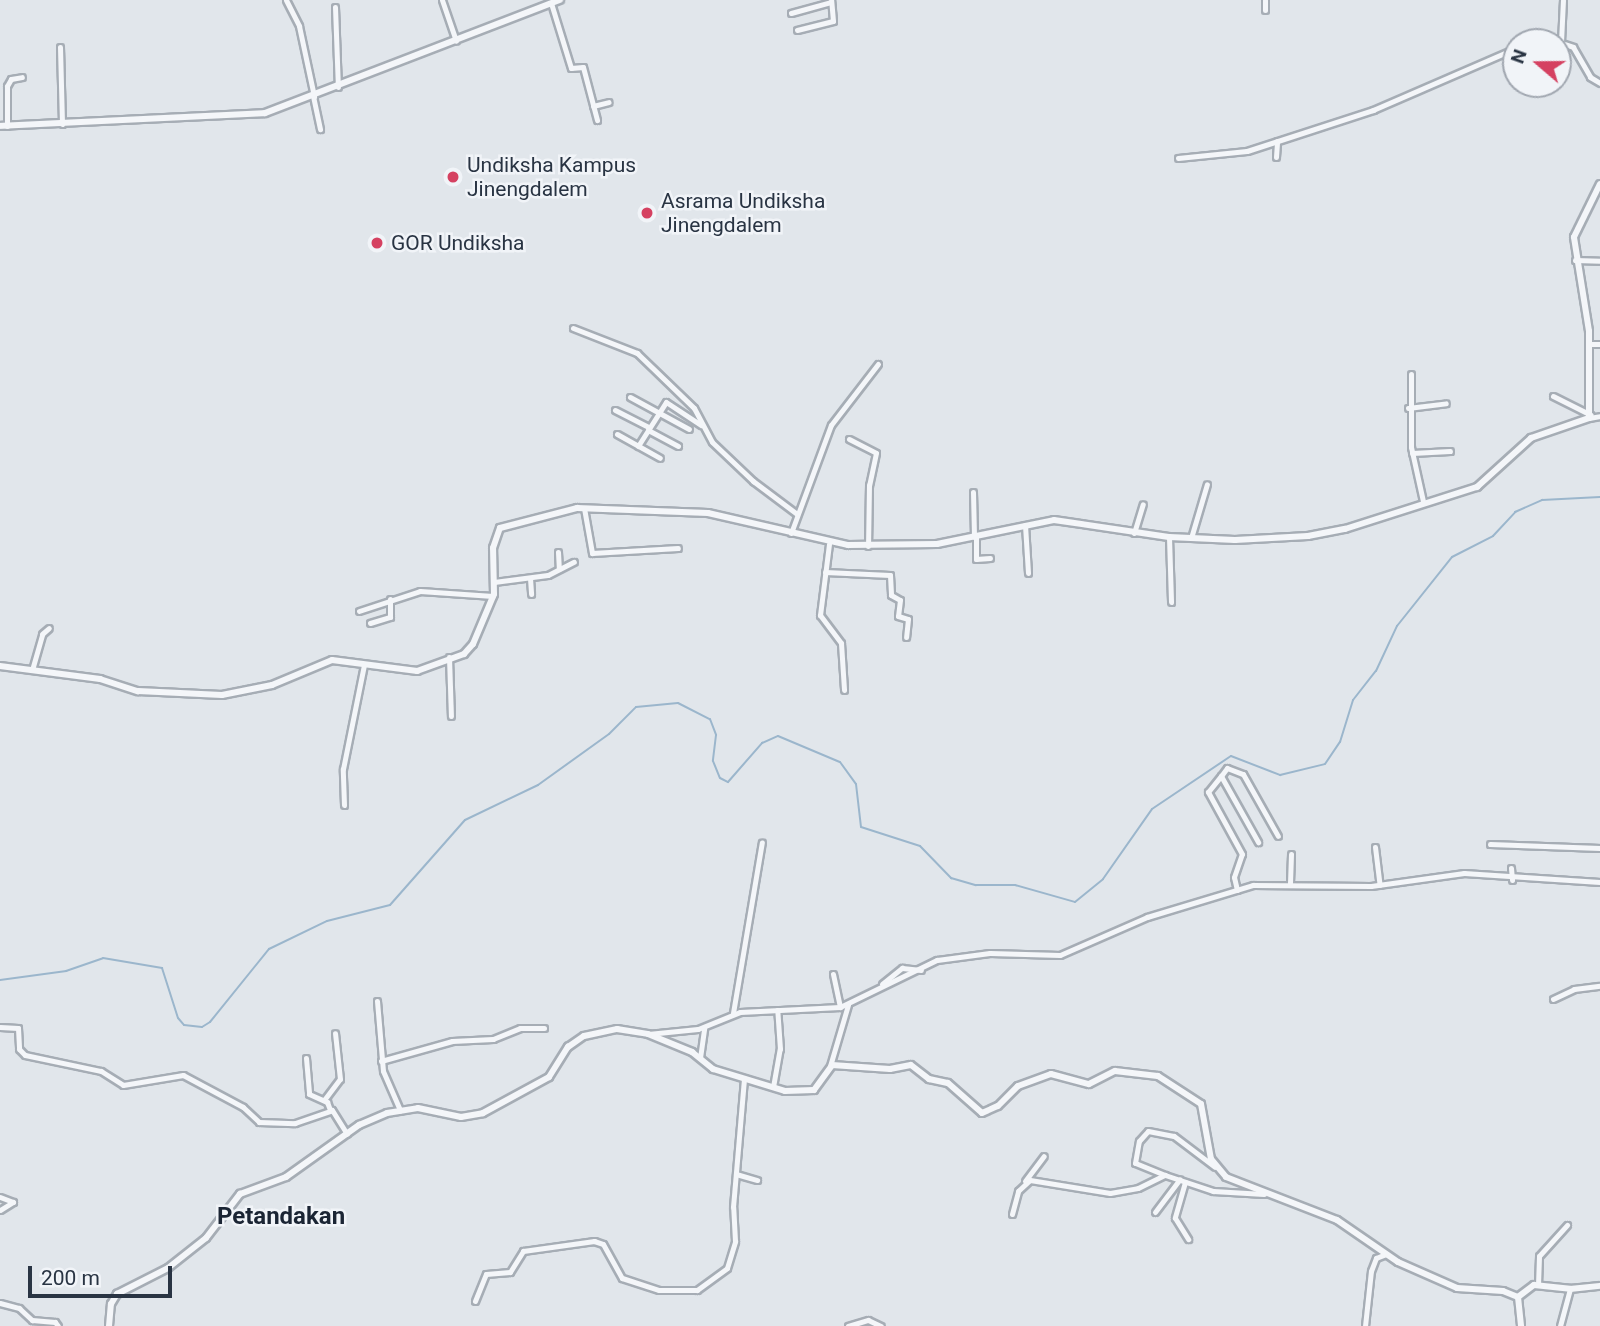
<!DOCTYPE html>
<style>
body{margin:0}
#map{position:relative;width:1600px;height:1326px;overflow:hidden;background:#e1e6eb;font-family:Roboto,sans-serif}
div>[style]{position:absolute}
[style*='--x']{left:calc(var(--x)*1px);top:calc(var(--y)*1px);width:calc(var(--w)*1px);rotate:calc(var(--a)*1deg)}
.stream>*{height:2px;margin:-1px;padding:0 1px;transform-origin:1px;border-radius:1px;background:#9bb6cc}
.roads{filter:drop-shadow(2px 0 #a6adb5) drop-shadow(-2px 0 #a6adb5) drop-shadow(0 2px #a6adb5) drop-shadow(0 -2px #a6adb5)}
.minor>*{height:5px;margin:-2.5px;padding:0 2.5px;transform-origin:2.5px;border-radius:2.5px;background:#f4f6f9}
.tertiary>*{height:6px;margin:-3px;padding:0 3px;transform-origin:3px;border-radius:3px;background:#f4f6f9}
.dots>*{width:19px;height:19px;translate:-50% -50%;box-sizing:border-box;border:4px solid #f1f4f8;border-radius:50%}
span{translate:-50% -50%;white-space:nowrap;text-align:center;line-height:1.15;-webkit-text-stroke:5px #f1f4f8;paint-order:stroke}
.poi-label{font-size:21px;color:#293443}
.left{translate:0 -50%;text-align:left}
.quarter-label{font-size:24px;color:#1b2534;font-weight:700}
.north{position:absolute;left:1502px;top:28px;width:70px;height:70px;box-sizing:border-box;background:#f1f4f8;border:2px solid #a1a7b0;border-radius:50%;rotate:290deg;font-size:19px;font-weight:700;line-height:28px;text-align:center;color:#293443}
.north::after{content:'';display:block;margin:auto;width:24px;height:32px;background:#d54161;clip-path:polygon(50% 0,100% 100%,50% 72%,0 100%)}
.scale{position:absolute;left:28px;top:1266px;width:144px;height:32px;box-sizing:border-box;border:4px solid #293443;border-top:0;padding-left:9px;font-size:21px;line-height:24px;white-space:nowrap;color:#293443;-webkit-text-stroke:5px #f1f4f8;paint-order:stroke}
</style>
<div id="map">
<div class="stream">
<div style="--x:0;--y:980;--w:67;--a:-7.8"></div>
<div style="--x:66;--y:971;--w:39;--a:-19"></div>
<div style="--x:103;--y:958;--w:60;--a:9.6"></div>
<div style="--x:162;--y:968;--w:52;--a:72.3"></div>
<div style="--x:178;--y:1018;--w:9;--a:49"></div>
<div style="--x:184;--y:1025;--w:18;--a:6"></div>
<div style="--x:202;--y:1027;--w:9;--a:-32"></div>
<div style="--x:210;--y:1022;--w:94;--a:-51.1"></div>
<div style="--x:269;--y:949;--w:64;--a:-25.8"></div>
<div style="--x:327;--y:921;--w:65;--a:-14.3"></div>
<div style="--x:390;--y:905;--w:113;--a:-48.6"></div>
<div style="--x:465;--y:820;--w:81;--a:-25.6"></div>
<div style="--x:538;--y:785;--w:87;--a:-35.7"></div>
<div style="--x:609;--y:734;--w:38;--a:-45"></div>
<div style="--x:636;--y:707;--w:42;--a:-5.4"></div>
<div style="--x:678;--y:703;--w:36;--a:27"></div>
<div style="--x:710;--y:719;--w:17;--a:69"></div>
<div style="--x:716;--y:735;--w:26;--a:97"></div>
<div style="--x:713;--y:761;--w:18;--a:68"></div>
<div style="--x:720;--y:778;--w:9;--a:27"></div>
<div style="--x:728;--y:782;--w:52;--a:-48.9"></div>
<div style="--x:762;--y:743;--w:17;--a:-24"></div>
<div style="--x:778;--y:736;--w:67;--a:22.8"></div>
<div style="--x:840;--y:762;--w:27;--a:54"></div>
<div style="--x:856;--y:784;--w:43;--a:83.4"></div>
<div style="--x:861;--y:827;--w:62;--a:17.9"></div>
<div style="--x:920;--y:846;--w:45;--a:45.9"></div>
<div style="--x:951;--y:878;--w:26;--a:16"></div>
<div style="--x:976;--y:885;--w:39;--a:0"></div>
<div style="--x:1015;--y:885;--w:62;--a:15.8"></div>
<div style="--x:1075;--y:902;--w:36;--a:-39"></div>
<div style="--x:1103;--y:879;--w:85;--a:-55"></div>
<div style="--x:1152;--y:809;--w:95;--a:-33.9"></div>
<div style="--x:1231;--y:756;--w:53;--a:21.2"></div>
<div style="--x:1280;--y:775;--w:46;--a:-13.7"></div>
<div style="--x:1325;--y:764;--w:27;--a:-56"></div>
<div style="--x:1340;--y:742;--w:44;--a:-72.8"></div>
<div style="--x:1353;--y:700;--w:37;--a:-52"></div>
<div style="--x:1376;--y:671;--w:50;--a:-65"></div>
<div style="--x:1397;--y:626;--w:88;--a:-51.4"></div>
<div style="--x:1452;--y:557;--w:46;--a:-27.1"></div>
<div style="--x:1493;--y:536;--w:33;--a:-47"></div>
<div style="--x:1515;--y:512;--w:30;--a:-24"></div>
<div style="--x:1542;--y:500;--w:58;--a:-3"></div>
</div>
<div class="roads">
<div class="minor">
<div style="--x:286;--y:0;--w:29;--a:63"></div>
<div style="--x:299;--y:26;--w:72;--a:77.9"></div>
<div style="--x:442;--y:0;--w:43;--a:71.1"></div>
<div style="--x:551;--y:3;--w:68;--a:72.9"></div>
<div style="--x:571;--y:68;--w:12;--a:-5"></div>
<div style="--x:583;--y:67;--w:55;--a:75.2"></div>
<div style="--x:335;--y:7;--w:80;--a:87.9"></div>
<div style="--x:1265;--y:10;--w:10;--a:-90"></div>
<div style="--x:791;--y:13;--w:41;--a:-15.4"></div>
<div style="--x:797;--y:30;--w:37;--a:-14"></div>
<div style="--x:833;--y:21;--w:21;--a:-95"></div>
<div style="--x:1530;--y:42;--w:9;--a:0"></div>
<div style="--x:1558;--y:42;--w:16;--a:18"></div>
<div style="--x:1573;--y:47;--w:34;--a:60"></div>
<div style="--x:1590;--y:77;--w:12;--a:31"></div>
<div style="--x:1561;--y:42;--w:42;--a:-87.3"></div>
<div style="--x:60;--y:47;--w:77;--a:88.5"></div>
<div style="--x:313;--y:96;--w:34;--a:78"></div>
<div style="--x:593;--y:106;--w:16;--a:-14"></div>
<div style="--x:7;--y:126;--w:40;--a:-90"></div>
<div style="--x:7;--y:86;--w:8;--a:-60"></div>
<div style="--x:11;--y:79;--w:11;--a:-10"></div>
<div style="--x:1276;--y:157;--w:16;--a:-86"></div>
<div style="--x:1178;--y:158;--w:69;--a:-5.8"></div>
<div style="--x:1247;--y:151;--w:133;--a:-18"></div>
<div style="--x:1373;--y:110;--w:156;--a:-23.4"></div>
<div style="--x:1575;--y:260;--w:25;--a:2"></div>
<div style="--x:573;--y:328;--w:69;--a:21.3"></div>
<div style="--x:637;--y:353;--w:79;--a:44"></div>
<div style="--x:694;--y:408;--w:38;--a:62"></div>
<div style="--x:712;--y:442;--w:57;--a:43.6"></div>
<div style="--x:753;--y:481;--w:55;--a:36.9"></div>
<div style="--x:1590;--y:344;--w:10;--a:0"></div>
<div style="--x:1411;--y:374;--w:73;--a:90"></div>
<div style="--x:1411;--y:447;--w:55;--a:77.5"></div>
<div style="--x:1553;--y:396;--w:42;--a:26.6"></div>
<div style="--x:630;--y:397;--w:67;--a:28.5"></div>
<div style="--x:1408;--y:408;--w:38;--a:-7"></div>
<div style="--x:615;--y:410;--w:38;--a:27"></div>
<div style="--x:1589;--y:418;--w:11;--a:-10"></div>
<div style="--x:648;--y:430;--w:34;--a:28"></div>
<div style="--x:617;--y:434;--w:49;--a:29.2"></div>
<div style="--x:849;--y:439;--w:30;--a:27"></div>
<div style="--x:876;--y:453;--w:33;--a:102"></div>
<div style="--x:869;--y:485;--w:61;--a:90.9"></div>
<div style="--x:638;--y:446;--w:52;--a:-57.5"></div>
<div style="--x:666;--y:402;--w:42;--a:33.3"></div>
<div style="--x:1412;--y:453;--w:38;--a:-3"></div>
<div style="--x:973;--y:492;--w:45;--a:88.7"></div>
<div style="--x:584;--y:508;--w:46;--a:79.9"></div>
<div style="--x:592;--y:553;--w:86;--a:-3.3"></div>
<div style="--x:1025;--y:525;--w:48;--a:86.4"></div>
<div style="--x:791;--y:533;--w:115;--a:-69.7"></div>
<div style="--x:831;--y:425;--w:77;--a:-52.4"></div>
<div style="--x:1134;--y:533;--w:30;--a:-73"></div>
<div style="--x:976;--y:537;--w:22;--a:90"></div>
<div style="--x:976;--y:559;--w:14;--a:-4"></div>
<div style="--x:1169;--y:537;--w:65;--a:88.2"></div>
<div style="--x:1191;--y:538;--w:56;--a:-73.5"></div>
<div style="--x:829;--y:544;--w:72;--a:97.2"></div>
<div style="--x:820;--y:615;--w:35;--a:53"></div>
<div style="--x:841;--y:643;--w:47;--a:86.3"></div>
<div style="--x:558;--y:552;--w:17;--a:87"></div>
<div style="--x:825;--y:572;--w:65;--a:2.6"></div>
<div style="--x:890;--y:575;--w:20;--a:87"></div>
<div style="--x:891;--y:595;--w:10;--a:29"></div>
<div style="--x:900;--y:600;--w:16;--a:97"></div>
<div style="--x:898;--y:616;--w:10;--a:17"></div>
<div style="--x:908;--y:619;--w:18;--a:96"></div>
<div style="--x:530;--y:578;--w:16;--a:86"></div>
<div style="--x:494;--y:582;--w:54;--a:-7.4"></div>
<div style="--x:548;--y:575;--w:29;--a:-27"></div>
<div style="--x:359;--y:611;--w:64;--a:-18.2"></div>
<div style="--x:420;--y:591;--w:73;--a:3.9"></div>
<div style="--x:370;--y:623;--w:21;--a:-17"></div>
<div style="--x:390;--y:617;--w:18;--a:-90"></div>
<div style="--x:449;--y:657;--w:59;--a:88.1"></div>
<div style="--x:32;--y:670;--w:37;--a:-74"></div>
<div style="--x:42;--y:634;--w:9;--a:-41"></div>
<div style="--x:1221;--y:776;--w:10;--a:-53"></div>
<div style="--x:1227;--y:768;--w:17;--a:21"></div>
<div style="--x:1243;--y:774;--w:71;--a:60.6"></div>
<div style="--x:344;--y:805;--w:36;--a:-92"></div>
<div style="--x:343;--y:769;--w:106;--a:-78.6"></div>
<div style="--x:1490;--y:844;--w:110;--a:2.1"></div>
<div style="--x:1375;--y:847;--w:38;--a:83"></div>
<div style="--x:1511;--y:868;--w:12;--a:85"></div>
<div style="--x:1290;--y:883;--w:29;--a:-88"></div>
<div style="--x:1237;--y:890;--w:13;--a:-103"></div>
<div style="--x:1234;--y:877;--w:24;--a:-71"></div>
<div style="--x:1242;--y:854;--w:71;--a:-118.7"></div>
<div style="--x:1208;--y:792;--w:21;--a:-51"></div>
<div style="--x:1221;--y:776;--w:76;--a:60.7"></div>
<div style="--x:833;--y:974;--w:34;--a:78"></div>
<div style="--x:882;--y:984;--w:26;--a:-39"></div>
<div style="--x:902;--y:968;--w:19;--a:6"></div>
<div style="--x:1553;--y:999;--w:23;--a:-25"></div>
<div style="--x:1574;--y:989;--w:26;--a:-7"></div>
<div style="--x:377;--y:1001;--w:70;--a:85.1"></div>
<div style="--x:383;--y:1071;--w:43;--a:66.4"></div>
<div style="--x:733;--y:1013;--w:173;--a:-80.4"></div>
<div style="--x:0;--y:1027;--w:18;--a:3"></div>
<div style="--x:18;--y:1028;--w:21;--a:87"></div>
<div style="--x:19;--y:1049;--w:8;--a:45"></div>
<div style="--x:25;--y:1055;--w:78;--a:11.9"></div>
<div style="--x:101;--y:1071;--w:26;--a:32"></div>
<div style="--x:123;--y:1085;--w:61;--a:-9.5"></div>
<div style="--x:183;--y:1075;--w:68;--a:28.1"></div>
<div style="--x:243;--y:1107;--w:22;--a:43"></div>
<div style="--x:259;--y:1122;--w:36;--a:2"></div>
<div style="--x:295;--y:1123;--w:39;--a:-19"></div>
<div style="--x:332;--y:1110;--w:28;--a:58"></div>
<div style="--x:648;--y:1034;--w:50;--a:-5.7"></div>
<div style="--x:698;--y:1029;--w:45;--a:-22"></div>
<div style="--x:740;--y:1012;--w:100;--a:-2.9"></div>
<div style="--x:840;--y:1007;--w:108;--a:-25.9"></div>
<div style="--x:937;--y:960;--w:53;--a:-7.5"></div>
<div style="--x:990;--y:953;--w:70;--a:1.6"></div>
<div style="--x:1060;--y:955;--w:95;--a:-23.6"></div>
<div style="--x:1147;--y:917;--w:111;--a:-16.8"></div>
<div style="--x:1253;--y:885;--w:118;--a:0.5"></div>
<div style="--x:1371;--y:886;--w:94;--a:-8"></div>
<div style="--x:1464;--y:873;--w:136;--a:3.8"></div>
<div style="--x:306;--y:1058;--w:36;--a:85"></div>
<div style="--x:309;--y:1094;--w:20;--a:24"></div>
<div style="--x:327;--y:1102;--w:9;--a:69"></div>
<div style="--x:700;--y:1058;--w:30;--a:-82"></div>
<div style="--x:381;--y:1061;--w:74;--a:-15.7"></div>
<div style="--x:452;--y:1041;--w:41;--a:-2.8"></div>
<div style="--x:493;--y:1039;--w:29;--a:-22"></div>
<div style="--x:520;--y:1028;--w:24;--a:0"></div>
<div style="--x:830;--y:1066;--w:64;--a:-73.6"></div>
<div style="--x:773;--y:1087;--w:39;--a:-80"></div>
<div style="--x:780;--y:1049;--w:39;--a:-94"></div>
<div style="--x:324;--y:1100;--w:26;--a:-53"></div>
<div style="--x:340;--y:1079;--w:46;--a:-96.2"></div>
<div style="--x:736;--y:1174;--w:22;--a:16"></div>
<div style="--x:1165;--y:1175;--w:32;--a:-158"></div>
<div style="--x:1135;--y:1163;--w:22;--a:-80"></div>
<div style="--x:1139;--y:1141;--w:13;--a:-48"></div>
<div style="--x:1148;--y:1131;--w:26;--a:11"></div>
<div style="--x:1174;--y:1136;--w:51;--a:37.1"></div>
<div style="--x:1025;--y:1181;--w:31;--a:-53"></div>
<div style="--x:1185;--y:1182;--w:37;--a:106"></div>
<div style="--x:1175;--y:1218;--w:25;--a:58"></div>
<div style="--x:0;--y:1197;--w:14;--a:21"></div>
<div style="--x:13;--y:1202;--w:15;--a:148"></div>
<div style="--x:1155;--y:1212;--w:41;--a:-52.9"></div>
<div style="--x:1012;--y:1214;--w:24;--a:-75"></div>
<div style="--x:1018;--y:1191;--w:16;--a:-43"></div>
<div style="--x:1030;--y:1180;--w:81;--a:9.2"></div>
<div style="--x:1110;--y:1193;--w:28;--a:-10"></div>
<div style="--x:1138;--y:1188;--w:30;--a:-26"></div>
<div style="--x:1165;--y:1175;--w:51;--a:18.4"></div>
<div style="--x:1213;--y:1191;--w:51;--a:3.4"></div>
<div style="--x:1538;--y:1285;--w:29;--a:-88"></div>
<div style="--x:1539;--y:1256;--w:42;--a:-47.9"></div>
<div style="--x:475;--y:1301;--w:29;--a:-68"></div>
<div style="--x:486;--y:1274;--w:24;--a:-5"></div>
<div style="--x:510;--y:1272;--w:25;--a:-58"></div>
<div style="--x:523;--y:1251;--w:72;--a:-8"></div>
<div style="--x:594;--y:1241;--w:9;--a:18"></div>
<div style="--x:603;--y:1244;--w:39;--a:61"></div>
<div style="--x:622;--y:1278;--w:39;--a:18"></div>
<div style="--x:659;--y:1290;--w:38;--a:0"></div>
<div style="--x:697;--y:1290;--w:37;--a:-36"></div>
<div style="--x:727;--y:1268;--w:28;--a:-73"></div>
<div style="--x:735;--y:1241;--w:34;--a:-93"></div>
<div style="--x:733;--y:1207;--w:129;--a:-85.1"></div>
<div style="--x:0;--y:1303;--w:20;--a:15"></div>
<div style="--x:19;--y:1308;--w:18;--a:43"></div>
<div style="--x:32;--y:1320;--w:23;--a:5"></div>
<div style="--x:55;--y:1322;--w:5;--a:53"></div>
<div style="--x:848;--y:1326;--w:21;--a:-17"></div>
<div style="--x:868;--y:1320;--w:14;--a:25"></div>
<div style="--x:1365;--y:1326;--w:55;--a:-83.8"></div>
<div style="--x:1371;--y:1271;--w:14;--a:-69"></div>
<div style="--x:1376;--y:1258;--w:11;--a:-22"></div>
<div style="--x:1560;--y:1326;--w:38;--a:-75"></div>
</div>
<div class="tertiary">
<div style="--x:0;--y:126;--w:265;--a:-2.8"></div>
<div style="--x:265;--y:113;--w:316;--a:-21"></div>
<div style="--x:0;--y:666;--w:101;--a:7.4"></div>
<div style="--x:100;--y:679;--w:40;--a:18"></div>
<div style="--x:138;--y:691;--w:84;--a:2.7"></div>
<div style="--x:222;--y:695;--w:51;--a:-11.3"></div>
<div style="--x:272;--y:685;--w:65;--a:-22.6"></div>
<div style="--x:332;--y:660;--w:86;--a:7.4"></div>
<div style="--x:417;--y:671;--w:50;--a:-19.9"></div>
<div style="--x:464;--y:654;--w:13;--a:-48"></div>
<div style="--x:473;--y:644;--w:54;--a:-67.2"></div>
<div style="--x:494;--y:594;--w:46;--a:-91.2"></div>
<div style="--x:493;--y:548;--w:21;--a:-71"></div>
<div style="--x:500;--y:528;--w:80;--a:-14.6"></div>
<div style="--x:577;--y:508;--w:131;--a:2.2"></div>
<div style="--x:708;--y:513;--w:144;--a:12.9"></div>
<div style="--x:848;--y:545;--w:89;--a:-0.6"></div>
<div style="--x:937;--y:544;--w:119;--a:-11.6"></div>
<div style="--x:1054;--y:520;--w:116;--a:8.4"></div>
<div style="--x:1169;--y:537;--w:66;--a:2.6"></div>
<div style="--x:1235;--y:540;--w:73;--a:-3.1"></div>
<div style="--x:1308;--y:536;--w:38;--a:-11"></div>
<div style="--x:1345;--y:529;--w:139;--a:-17.7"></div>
<div style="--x:1477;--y:487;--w:73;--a:-42.2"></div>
<div style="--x:1531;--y:438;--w:61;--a:-19"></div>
<div style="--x:1589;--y:418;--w:87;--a:-90"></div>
<div style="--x:1589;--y:331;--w:95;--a:-99.1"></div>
<div style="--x:1574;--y:237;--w:59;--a:-63.9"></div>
<div style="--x:1518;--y:1297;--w:20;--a:-37"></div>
<div style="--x:1534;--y:1285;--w:36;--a:6"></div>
<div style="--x:1570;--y:1289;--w:30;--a:-6"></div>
<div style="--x:1518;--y:1297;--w:29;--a:84"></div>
<div style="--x:109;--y:1326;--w:22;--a:-85"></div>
<div style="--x:111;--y:1304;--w:12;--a:-59"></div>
<div style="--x:117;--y:1294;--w:57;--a:-27"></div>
<div style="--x:168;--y:1268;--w:48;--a:-38.3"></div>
<div style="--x:206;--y:1238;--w:56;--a:-52.3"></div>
<div style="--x:240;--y:1194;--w:49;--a:-20.3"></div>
<div style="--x:286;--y:1177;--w:90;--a:-35.5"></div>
<div style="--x:359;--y:1125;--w:30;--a:-23"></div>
<div style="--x:387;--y:1113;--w:31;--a:-9"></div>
<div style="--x:418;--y:1108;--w:44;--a:11.8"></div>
<div style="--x:461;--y:1117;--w:22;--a:-10"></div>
<div style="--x:483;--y:1113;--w:75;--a:-28.6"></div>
<div style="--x:549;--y:1077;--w:36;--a:-58"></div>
<div style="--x:568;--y:1047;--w:19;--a:-35"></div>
<div style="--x:584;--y:1036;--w:34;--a:-12"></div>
<div style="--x:617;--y:1029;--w:31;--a:9"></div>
<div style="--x:648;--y:1034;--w:48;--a:22.2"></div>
<div style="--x:692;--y:1052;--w:27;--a:39"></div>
<div style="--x:713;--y:1069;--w:75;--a:17"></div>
<div style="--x:785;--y:1091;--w:29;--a:-2"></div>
<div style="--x:814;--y:1090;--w:31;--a:-54"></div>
<div style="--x:832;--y:1065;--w:58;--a:3.9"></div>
<div style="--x:890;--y:1069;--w:21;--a:-11"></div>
<div style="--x:911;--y:1065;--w:23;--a:38"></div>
<div style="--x:929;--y:1079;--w:19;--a:12"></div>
<div style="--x:948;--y:1083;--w:45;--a:41.4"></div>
<div style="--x:982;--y:1113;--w:17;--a:-24"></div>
<div style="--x:998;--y:1106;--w:28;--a:-45"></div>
<div style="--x:1018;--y:1086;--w:35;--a:-20"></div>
<div style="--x:1051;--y:1074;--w:39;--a:15"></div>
<div style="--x:1089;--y:1084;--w:29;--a:-27"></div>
<div style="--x:1115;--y:1071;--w:43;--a:6.6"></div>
<div style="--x:1158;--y:1076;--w:51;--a:33.1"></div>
<div style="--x:1201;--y:1104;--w:56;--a:79.7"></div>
<div style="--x:1211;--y:1159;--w:23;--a:50"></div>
<div style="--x:1226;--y:1177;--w:119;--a:21.2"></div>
<div style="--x:1337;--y:1220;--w:74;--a:34.5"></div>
<div style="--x:1398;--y:1262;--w:64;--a:23.8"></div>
<div style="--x:1457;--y:1288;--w:46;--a:3.7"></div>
<div style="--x:1503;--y:1291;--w:16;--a:22"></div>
</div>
</div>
<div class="dots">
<div style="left:453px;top:177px;background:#d54161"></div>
<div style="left:647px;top:213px;background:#d54161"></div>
<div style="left:377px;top:243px;background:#d54161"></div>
</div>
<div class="poi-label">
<span class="left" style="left:467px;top:177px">Undiksha Kampus<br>Jinengdalem</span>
<span class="left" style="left:661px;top:213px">Asrama Undiksha<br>Jinengdalem</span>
<span class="left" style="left:391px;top:243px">GOR Undiksha</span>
</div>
<div class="quarter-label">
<span style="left:281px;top:1217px">Petandakan</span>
</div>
<div class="north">N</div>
<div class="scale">200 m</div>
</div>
